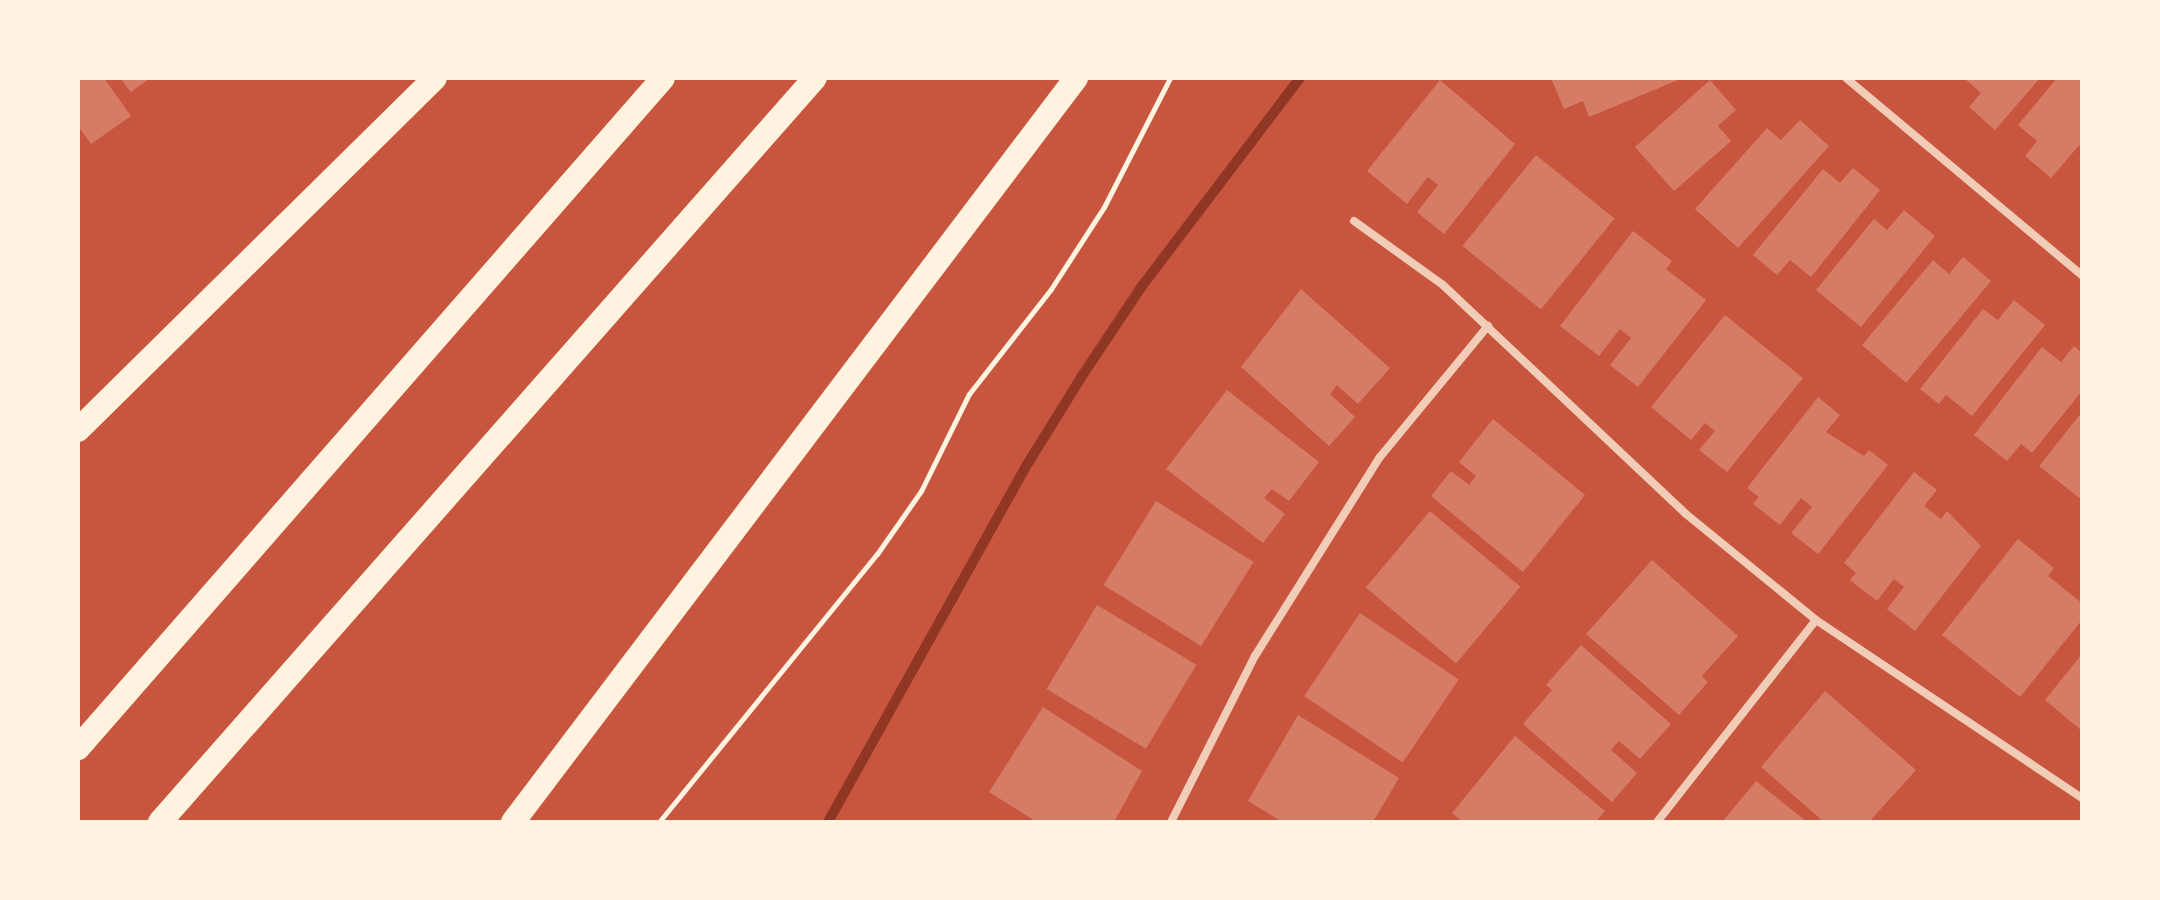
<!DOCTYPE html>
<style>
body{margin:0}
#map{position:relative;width:2160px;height:900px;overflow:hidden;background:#c8553d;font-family:Commissioner,sans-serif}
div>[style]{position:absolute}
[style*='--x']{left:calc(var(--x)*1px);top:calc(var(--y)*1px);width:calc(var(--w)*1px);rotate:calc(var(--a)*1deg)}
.stream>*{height:10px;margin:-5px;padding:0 5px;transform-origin:5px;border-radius:5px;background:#8f3625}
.building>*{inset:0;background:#d67c66;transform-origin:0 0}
.path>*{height:5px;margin:-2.5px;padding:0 2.5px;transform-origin:2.5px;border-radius:2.5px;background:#fff3e0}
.minor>*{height:8px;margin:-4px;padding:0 4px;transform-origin:4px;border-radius:4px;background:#f1ccb7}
.motorway>*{height:24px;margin:-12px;padding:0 12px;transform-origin:12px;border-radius:12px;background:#fff3e0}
span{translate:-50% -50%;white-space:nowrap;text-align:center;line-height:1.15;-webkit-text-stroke:8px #fff3e0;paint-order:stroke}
.frame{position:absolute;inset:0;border:80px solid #fff3e0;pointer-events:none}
</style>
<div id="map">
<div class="stream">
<div style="--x:828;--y:822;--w:405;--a:-60.9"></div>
<div style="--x:1025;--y:468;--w:108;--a:-58.2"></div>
<div style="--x:1082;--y:376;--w:108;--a:-56.3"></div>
<div style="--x:1142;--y:286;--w:261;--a:-52.8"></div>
</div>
<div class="building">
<div style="clip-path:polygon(78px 78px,104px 78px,131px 116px,91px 144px,78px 126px)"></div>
<div style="clip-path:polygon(120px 78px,150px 78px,131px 92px)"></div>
<div style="clip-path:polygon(1551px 78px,1683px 78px,1589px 117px,1583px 101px,1564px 109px)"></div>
<div style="clip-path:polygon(1964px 78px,2040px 78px,1995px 130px,1969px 107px,1981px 93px)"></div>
<div style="clip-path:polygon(2057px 78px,2082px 78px,2082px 142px,2051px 178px,2025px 156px,2037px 141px,2018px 125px)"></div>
<div style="clip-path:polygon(1440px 80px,1515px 144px,1444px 234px,1417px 212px,1438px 185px,1428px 177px,1407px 204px,1367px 171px)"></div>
<div style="clip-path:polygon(1710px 80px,1736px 110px,1718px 126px,1731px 141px,1674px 191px,1635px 147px)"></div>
<div style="clip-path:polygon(1800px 120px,1829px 146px,1738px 248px,1695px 209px,1767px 128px,1781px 140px)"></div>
<div style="left:1536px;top:155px;width:101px;height:117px;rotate:39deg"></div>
<div style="clip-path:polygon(1853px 168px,1880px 190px,1811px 277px,1790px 260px,1777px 275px,1753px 255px,1823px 169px,1840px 183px)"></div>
<div style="clip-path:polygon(1904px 210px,1935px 236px,1861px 327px,1816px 290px,1874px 219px,1887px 230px)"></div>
<div style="clip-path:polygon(1633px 231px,1672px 261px,1666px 269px,1706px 300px,1638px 387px,1610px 365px,1631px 338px,1620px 329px,1599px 356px,1560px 326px)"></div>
<div style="clip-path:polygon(1963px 257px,1991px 281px,1906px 383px,1862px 345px,1933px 260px,1949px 274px)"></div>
<div style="clip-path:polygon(1301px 289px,1390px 368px,1358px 404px,1337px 385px,1330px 394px,1355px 417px,1329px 446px,1241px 367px)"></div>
<div style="clip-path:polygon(2014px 300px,2045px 325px,1972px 416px,1946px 395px,1939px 404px,1920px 389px,1983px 309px,1998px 320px)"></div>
<div style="clip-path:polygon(1725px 315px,1803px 378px,1727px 472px,1699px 450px,1715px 431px,1705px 423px,1691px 440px,1651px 407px)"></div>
<div style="clip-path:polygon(2074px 346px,2082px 353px,2082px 391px,2032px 453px,2021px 444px,2007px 461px,1974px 435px,2042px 347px,2061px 362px)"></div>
<div style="clip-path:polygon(1227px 390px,1319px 462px,1289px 501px,1272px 489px,1264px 498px,1285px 514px,1263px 543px,1166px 469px)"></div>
<div style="clip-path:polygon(1818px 397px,1840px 415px,1826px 432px,1864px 456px,1869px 450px,1888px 465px,1818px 554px,1791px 533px,1812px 507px,1801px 498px,1780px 525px,1753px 504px,1759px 497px,1747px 488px)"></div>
<div style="clip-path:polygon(2082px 412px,2082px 500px,2039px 466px)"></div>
<div style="clip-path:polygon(1493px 419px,1585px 495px,1523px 572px,1431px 496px,1451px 471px,1469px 485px,1476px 476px,1459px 462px)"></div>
<div style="clip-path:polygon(1914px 472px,1937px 490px,1924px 506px,1941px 519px,1947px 511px,1981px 546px,1915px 631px,1887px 609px,1904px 587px,1894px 579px,1877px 601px,1850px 580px,1856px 573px,1844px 563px)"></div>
<div style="left:1156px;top:501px;width:115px;height:99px;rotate:32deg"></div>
<div style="left:1430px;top:511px;width:118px;height:100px;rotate:40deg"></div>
<div style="clip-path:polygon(2018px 539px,2054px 568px,2048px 576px,2082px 603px,2082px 620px,2020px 697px,1942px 635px)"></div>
<div style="clip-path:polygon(1652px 560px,1738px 636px,1702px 676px,1708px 682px,1679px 715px,1586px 634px)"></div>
<div style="left:1097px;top:605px;width:116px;height:98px;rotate:31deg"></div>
<div style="left:1360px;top:613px;width:119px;height:100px;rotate:34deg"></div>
<div style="clip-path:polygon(1581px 645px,1671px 724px,1640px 759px,1619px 741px,1611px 750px,1637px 773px,1612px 802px,1523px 724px,1552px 690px,1546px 685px)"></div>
<div style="clip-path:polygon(2082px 654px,2082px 731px,2045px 700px)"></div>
<div style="clip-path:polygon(1825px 691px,1916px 770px,1869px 822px,1824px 822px,1761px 767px)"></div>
<div style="clip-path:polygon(1043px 707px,1142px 771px,1114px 822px,1037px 822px,989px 792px)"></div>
<div style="clip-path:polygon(1298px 715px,1399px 778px,1373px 822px,1282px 822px,1248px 801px)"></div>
<div style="clip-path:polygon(1515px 736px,1605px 811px,1596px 822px,1463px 822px,1452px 813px)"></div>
<div style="clip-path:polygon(1756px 781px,1807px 822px,1722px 822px)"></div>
</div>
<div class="path">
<div style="--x:659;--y:822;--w:345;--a:-50.9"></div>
<div style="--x:877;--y:554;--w:77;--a:-55.1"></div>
<div style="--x:921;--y:491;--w:108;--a:-63.7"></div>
<div style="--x:969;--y:394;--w:133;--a:-52"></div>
<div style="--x:1051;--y:289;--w:98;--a:-57.1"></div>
<div style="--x:1104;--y:207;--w:145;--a:-62.9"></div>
</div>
<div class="minor">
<div style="--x:1846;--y:78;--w:307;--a:39.9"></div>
<div style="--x:1354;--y:221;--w:110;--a:35.7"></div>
<div style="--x:1443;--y:285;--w:334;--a:43.3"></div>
<div style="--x:1686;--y:514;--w:168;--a:39.2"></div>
<div style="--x:1816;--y:620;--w:320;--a:33.8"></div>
<div style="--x:1171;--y:822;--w:186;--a:-63.2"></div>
<div style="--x:1255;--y:656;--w:235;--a:-57.9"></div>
<div style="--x:1380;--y:457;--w:170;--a:-50.5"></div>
<div style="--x:1657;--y:822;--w:257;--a:-51.8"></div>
</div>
<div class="motorway">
<div style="--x:78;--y:430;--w:501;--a:-44.6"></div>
<div style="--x:78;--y:748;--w:889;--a:-48.87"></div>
<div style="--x:160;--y:822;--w:991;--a:-48.64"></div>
<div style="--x:513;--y:822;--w:933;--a:-52.88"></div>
</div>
<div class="frame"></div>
</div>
